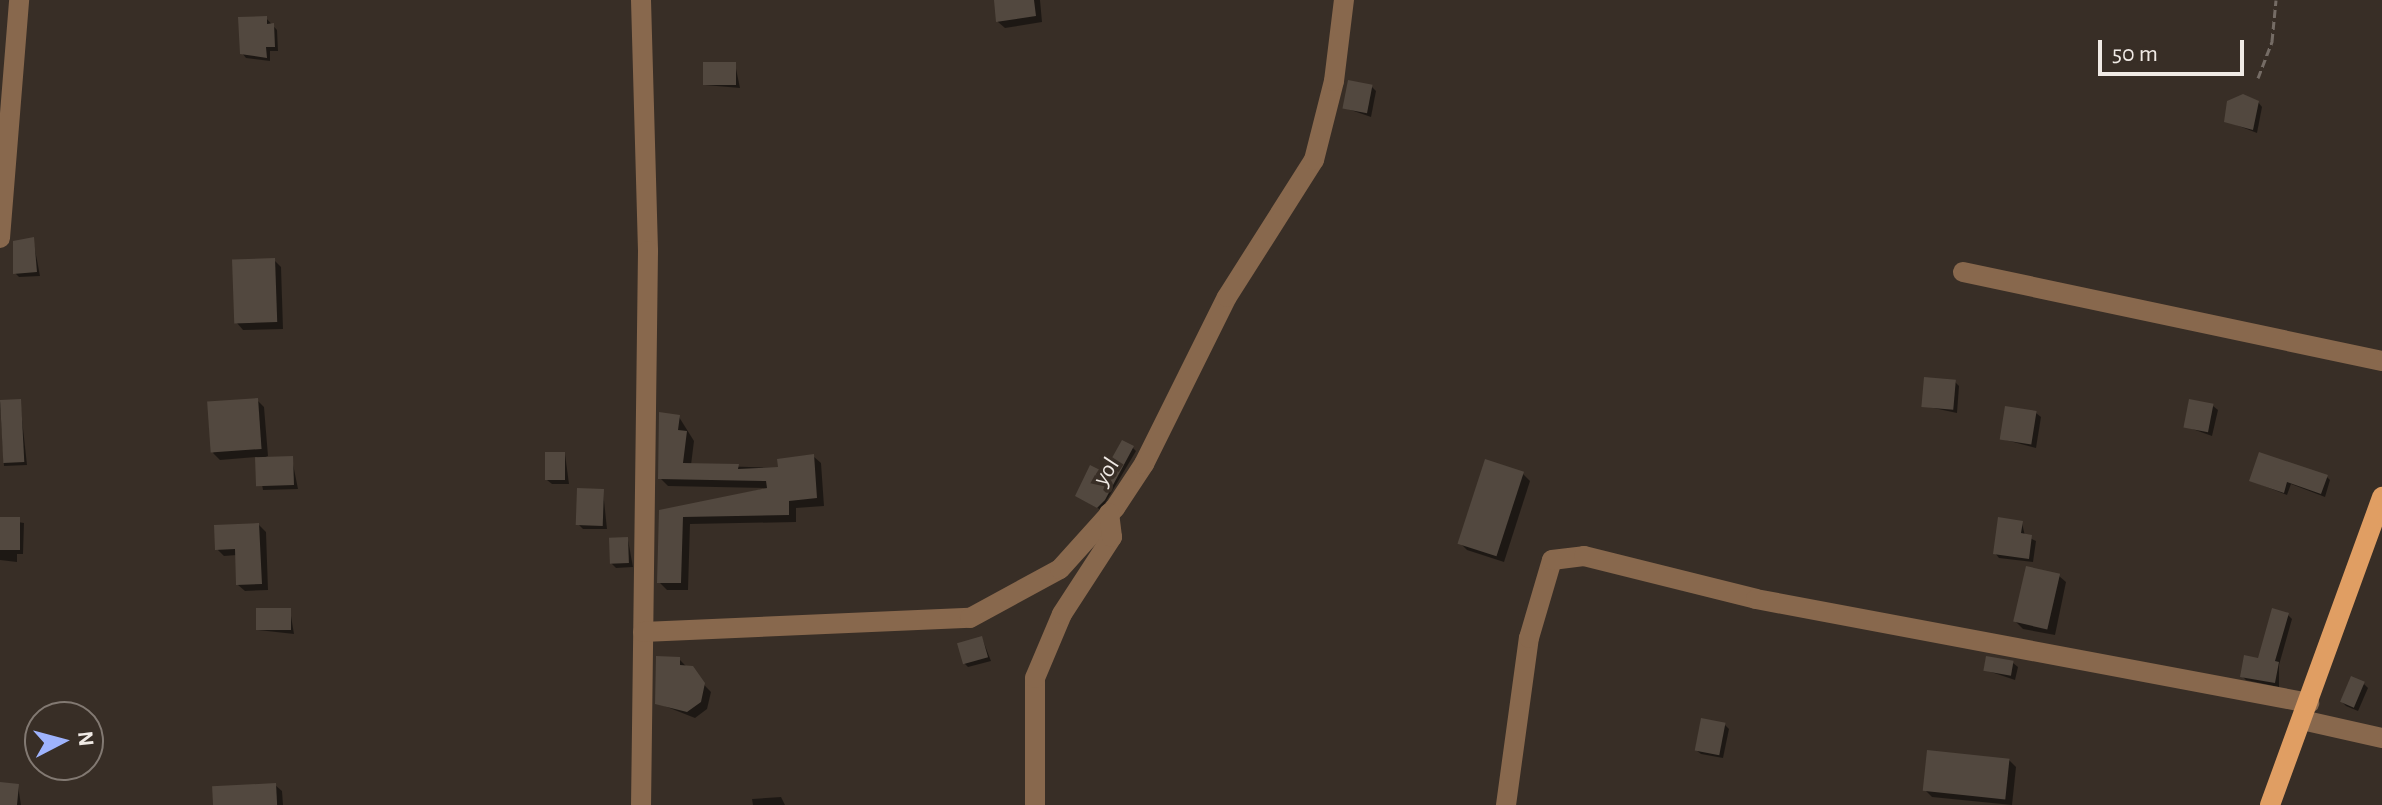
<!DOCTYPE html>
<style>
body{margin:0}
#map{position:relative;width:2382px;height:805px;overflow:hidden;background:#382e26;font-family:"Alegreya Sans",sans-serif}
div>[style]{position:absolute}
[style*='--x']{left:calc(var(--x)*1px);top:calc(var(--y)*1px);width:calc(var(--w)*1px);rotate:calc(var(--a)*1deg)}
.shadow>*{inset:0;background:#0007}
.building>*{inset:0;background:#52483f;transform-origin:0 0}
.path>*{height:3px;margin-top:-1.5px;transform-origin:0;background:repeating-linear-gradient(90deg,#756c65 0 8px,transparent 0 12px)}
.minor>*{height:20px;margin:-10px;padding:0 10px;transform-origin:10px;border-radius:10px;background:#88684d}
.major>*{height:20px;margin:-10px;padding:0 10px;transform-origin:10px;border-radius:10px;background:#e09e63}
span{translate:-50% -50%;white-space:nowrap;text-align:center;line-height:1.15;-webkit-text-stroke:7px #382e26;paint-order:stroke}
.street-label{font-size:24px;color:#f0eae5}
.north{position:absolute;left:24px;top:701px;width:80px;height:80px;box-sizing:border-box;background:#382e26;border:2px solid #827972;border-radius:50%;rotate:84deg;font-size:22px;font-weight:700;line-height:32px;text-align:center;color:#f0eae5}
.north::after{content:'';display:block;margin:auto;width:28px;height:36px;background:#9eb3fd;clip-path:polygon(50% 0,100% 100%,50% 72%,0 100%)}
.scale{position:absolute;left:2098px;top:40px;width:146px;height:36px;box-sizing:border-box;border:4px solid #f0eae5;border-top:0;padding-left:10px;font-size:24px;line-height:28px;white-space:nowrap;color:#f0eae5;-webkit-text-stroke:6px #382e26;paint-order:stroke}
</style>
<div id="map">
<div class="shadow">
<div style="clip-path:polygon(996px 0,1040px 0,1042px 22px,1005px 28px,998px 22px)"></div>
<div style="clip-path:polygon(266px 18px,277px 30px,278px 51px,270px 51px,270px 61px,246px 58px,242px 53px)"></div>
<div style="clip-path:polygon(735px 64px,740px 88px,705px 85px)"></div>
<div style="clip-path:polygon(1372px 87px,1376px 91px,1371px 117px,1345px 108px)"></div>
<div style="clip-path:polygon(2258px 102px,2262px 107px,2257px 133px,2226px 121px)"></div>
<div style="clip-path:polygon(33px 239px,40px 276px,19px 277px,15px 273px)"></div>
<div style="clip-path:polygon(274px 260px,281px 267px,283px 329px,243px 330px,237px 323px)"></div>
<div style="clip-path:polygon(1955px 382px,1959px 386px,1957px 413px,1924px 406px)"></div>
<div style="clip-path:polygon(257px 400px,264px 407px,268px 456px,259px 460px,292px 459px,298px 489px,263px 490px,257px 457px,220px 460px,213px 453px)"></div>
<div style="clip-path:polygon(20px 401px,27px 465px,4px 466px,0 402px)"></div>
<div style="clip-path:polygon(2213px 406px,2218px 410px,2212px 436px,2184px 426px)"></div>
<div style="clip-path:polygon(2036px 413px,2041px 417px,2036px 448px,2002px 439px)"></div>
<div style="clip-path:polygon(679px 417px,694px 441px,691px 465px,780px 468px,813px 456px,821px 463px,824px 506px,796px 508px,796px 522px,690px 524px,688px 590px,667px 590px,659px 582px,661px 512px,767px 488px,668px 486px,660px 478px)"></div>
<div style="clip-path:polygon(1132px 447px,1136px 451px,1101px 510px,1077px 496px)"></div>
<div style="clip-path:polygon(565px 454px,569px 484px,552px 484px,547px 480px)"></div>
<div style="clip-path:polygon(1523px 474px,1530px 481px,1504px 562px,1467px 550px,1460px 543px)"></div>
<div style="clip-path:polygon(2327px 477px,2330px 480px,2325px 497px,2291px 484px,2287px 495px,2252px 481px)"></div>
<div style="clip-path:polygon(603px 491px,607px 529px,583px 529px,578px 524px)"></div>
<div style="clip-path:polygon(0 519px,24px 523px,23px 554px,17px 554px,17px 562px,0 560px)"></div>
<div style="clip-path:polygon(2022px 523px,2025px 536px,2036px 541px,2033px 562px,1999px 558px,1995px 553px)"></div>
<div style="clip-path:polygon(259px 525px,266px 532px,268px 590px,245px 591px,238px 585px,237px 555px,224px 556px,217px 549px)"></div>
<div style="clip-path:polygon(628px 540px,633px 567px,616px 568px,611px 563px)"></div>
<div style="clip-path:polygon(2059px 576px,2066px 582px,2055px 635px,2023px 629px,2016px 622px)"></div>
<div style="clip-path:polygon(290px 610px,294px 634px,258px 630px)"></div>
<div style="clip-path:polygon(2288px 615px,2292px 619px,2279px 665px,2279px 687px,2246px 680px,2242px 676px,2259px 660px)"></div>
<div style="clip-path:polygon(982px 638px,991px 661px,968px 667px,964px 663px)"></div>
<div style="clip-path:polygon(679px 659px,711px 692px,707px 709px,695px 718px,657px 703px)"></div>
<div style="clip-path:polygon(2013px 663px,2018px 667px,2015px 680px,1985px 670px)"></div>
<div style="clip-path:polygon(2364px 684px,2368px 688px,2358px 711px,2346px 706px,2342px 702px)"></div>
<div style="clip-path:polygon(1725px 725px,1729px 729px,1723px 758px,1701px 754px,1696px 750px)"></div>
<div style="clip-path:polygon(2009px 760px,2016px 767px,2012px 805px,1932px 797px,1925px 790px)"></div>
<div style="clip-path:polygon(0 784px,18px 786px,21px 805px,0 805px)"></div>
<div style="clip-path:polygon(275px 785px,282px 791px,283px 805px,214px 805px)"></div>
<div style="clip-path:polygon(781px 797px,785px 805px,753px 805px,752px 799px)"></div>
</div>
<div class="building">
<div style="clip-path:polygon(994px 0,1034px 0,1036px 16px,996px 22px)"></div>
<div style="clip-path:polygon(267px 16px,267px 24px,274px 23px,275px 47px,266px 47px,267px 58px,240px 54px,238px 17px)"></div>
<div style="left:736px;top:62px;width:23px;height:33px;rotate:90deg"></div>
<div style="left:1348px;top:80px;width:25px;height:29px;rotate:11deg"></div>
<div style="clip-path:polygon(2243px 94px,2259px 101px,2253px 130px,2224px 122px,2227px 101px)"></div>
<div style="clip-path:polygon(34px 237px,37px 272px,13px 274px,13px 241px)"></div>
<div style="left:275px;top:258px;width:64px;height:43px;rotate:88deg"></div>
<div style="left:1924px;top:377px;width:32px;height:30px;rotate:5deg"></div>
<div style="left:258px;top:398px;width:51px;height:51px;rotate:86deg"></div>
<div style="left:21px;top:399px;width:63px;height:21px;rotate:87deg"></div>
<div style="left:2189px;top:399px;width:25px;height:29px;rotate:11deg"></div>
<div style="left:2005px;top:406px;width:32px;height:34px;rotate:9deg"></div>
<div style="clip-path:polygon(659px 412px,680px 415px,678px 430px,687px 431px,683px 463px,739px 464px,738px 469px,778px 467px,777px 459px,814px 454px,817px 498px,789px 501px,789px 515px,683px 517px,681px 583px,657px 583px,659px 510px,767px 488px,766px 481px,658px 479px)"></div>
<div style="clip-path:polygon(1122px 440px,1134px 446px,1105px 500px,1097px 508px,1075px 496px,1090px 465px,1104px 472px)"></div>
<div style="left:545px;top:452px;width:20px;height:28px"></div>
<div style="clip-path:polygon(2259px 452px,2328px 475px,2321px 494px,2287px 482px,2284px 493px,2249px 481px)"></div>
<div style="left:293px;top:456px;width:29px;height:38px;rotate:88deg"></div>
<div style="left:1485px;top:459px;width:41px;height:89px;rotate:18deg"></div>
<div style="left:577px;top:488px;width:27px;height:37px;rotate:2deg"></div>
<div style="left:0;top:517px;width:20px;height:33px"></div>
<div style="clip-path:polygon(1998px 517px,2023px 521px,2021px 533px,2032px 535px,2029px 559px,1993px 554px)"></div>
<div style="clip-path:polygon(259px 523px,262px 584px,236px 585px,235px 549px,215px 550px,214px 525px)"></div>
<div style="left:628px;top:537px;width:26px;height:19px;rotate:88deg"></div>
<div style="left:2026px;top:566px;width:35px;height:57px;rotate:13deg"></div>
<div style="left:256px;top:608px;width:35px;height:22px"></div>
<div style="clip-path:polygon(2272px 608px,2289px 613px,2275px 661px,2279px 662px,2275px 683px,2240px 677px,2244px 655px,2258px 658px)"></div>
<div style="left:982px;top:636px;width:22px;height:26px;rotate:74deg"></div>
<div style="clip-path:polygon(656px 656px,680px 657px,680px 665px,693px 666px,705px 683px,701px 702px,687px 712px,655px 704px)"></div>
<div style="left:1986px;top:656px;width:28px;height:15px;rotate:10deg"></div>
<div style="left:2351px;top:676px;width:15px;height:28px;rotate:23deg"></div>
<div style="left:1701px;top:718px;width:25px;height:33px;rotate:11deg"></div>
<div style="left:1927px;top:750px;width:83px;height:41px;rotate:6deg"></div>
<div style="clip-path:polygon(0 782px,19px 784px,17px 805px,0 805px)"></div>
<div style="left:276px;top:783px;width:22px;height:64px;rotate:87deg"></div>
</div>
<div class="path">
<div style="--x:2258;--y:78;--w:40;--a:-69"></div>
<div style="--x:2272;--y:41;--w:41;--a:-84.4"></div>
</div>
<div class="minor">
<div style="--x:641;--y:0;--w:251;--a:88.4"></div>
<div style="--x:648;--y:251;--w:554;--a:90.72"></div>
<div style="--x:0;--y:238;--w:239;--a:-85.4"></div>
<div style="--x:1963;--y:272;--w:428;--a:12"></div>
<div style="--x:643;--y:632;--w:327;--a:-2.5"></div>
<div style="--x:970;--y:618;--w:102;--a:-28.6"></div>
<div style="--x:1060;--y:569;--w:82;--a:-48"></div>
<div style="--x:1115;--y:508;--w:53;--a:-56.6"></div>
<div style="--x:1144;--y:464;--w:186;--a:-63.6"></div>
<div style="--x:1227;--y:297;--w:162;--a:-57.6"></div>
<div style="--x:1314;--y:160;--w:81;--a:-75.8"></div>
<div style="--x:1334;--y:81;--w:82;--a:-83"></div>
<div style="--x:2302;--y:720;--w:82;--a:12.7"></div>
<div style="--x:1035;--y:805;--w:127;--a:-90"></div>
<div style="--x:1035;--y:678;--w:69;--a:-67.1"></div>
<div style="--x:1062;--y:614;--w:92;--a:-57"></div>
<div style="--x:1112;--y:537;--w:24;--a:-97"></div>
<div style="--x:1506;--y:805;--w:169;--a:-82.2"></div>
<div style="--x:1529;--y:638;--w:81;--a:-73.6"></div>
<div style="--x:1552;--y:560;--w:32;--a:-7"></div>
<div style="--x:1584;--y:556;--w:177;--a:14"></div>
<div style="--x:1756;--y:599;--w:563;--a:10.65"></div>
</div>
<div class="major">
<div style="--x:2270;--y:805;--w:328;--a:-70"></div>
</div>
<div class="street-label">
<span style="left:1107px;top:472px;rotate:-57deg">yol</span>
</div>
<div class="north">N</div>
<div class="scale">50 m</div>
</div>
